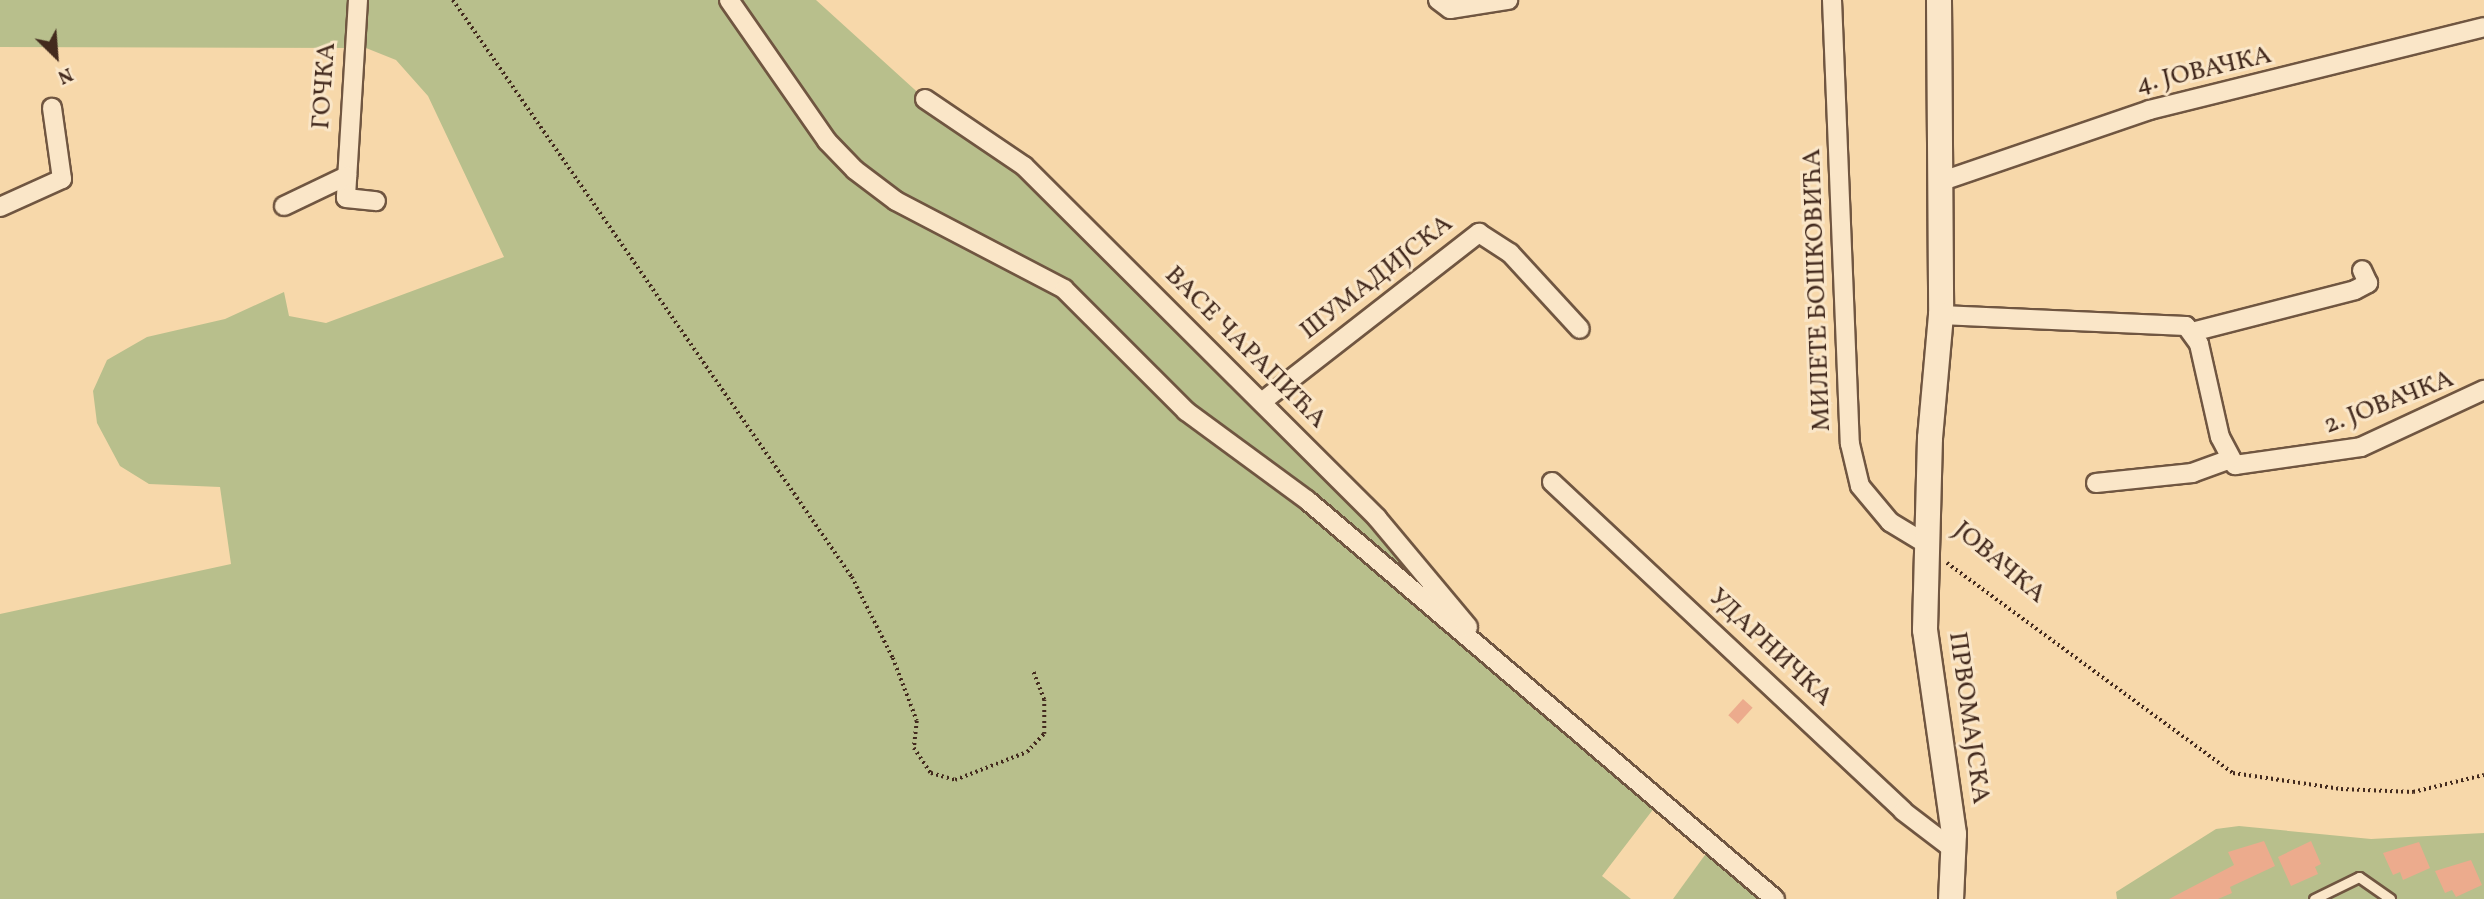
<!DOCTYPE html>
<meta charset="utf-8">
<style>
body{margin:0}
#map{position:relative;width:2484px;height:899px;overflow:hidden;background:#f7d8aa;font-family:Vollkorn,serif}
div>[style]{position:absolute}
[style*='--x']{left:calc(var(--x)*1px);top:calc(var(--y)*1px);width:calc(var(--w)*1px);rotate:calc(var(--a)*1deg)}
.green>*{inset:0;background:#b8bf8c}
.building>*{inset:0;background:#ecab8d;transform-origin:0 0}
.path>*{height:3.5px;margin-top:-1.75px;transform-origin:0;background:repeating-linear-gradient(90deg,#432a1e 0 2px,transparent 0 5.5px)}
.roads{filter:drop-shadow(2px 0 #705641) drop-shadow(-2px 0 #705641) drop-shadow(0 2px #705641) drop-shadow(0 -2px #705641)}
.lane>*{height:9px;margin:-4.5px;padding:0 4.5px;transform-origin:4.5px;border-radius:4.5px;background:#fae6c8}
.street>*{height:18px;margin:-9px;padding:0 9px;transform-origin:9px;border-radius:9px;background:#fae6c8}
.secondary>*{height:24px;margin:-12px;padding:0 12px;transform-origin:12px;border-radius:12px;background:#fae6c8}
span{translate:-50% -50%;white-space:nowrap;text-align:center;line-height:1.15;-webkit-text-stroke:6px #fae6c8;paint-order:stroke}
.street-label{font-size:26px;color:#432a1e}
.north{position:absolute;left:21px;top:21px;width:70px;height:70px;-webkit-text-stroke:5px #fae6c8;paint-order:stroke;rotate:155deg;font-size:19px;font-weight:700;line-height:28px;text-align:center;color:#432a1e}
.north::after{content:'';display:block;margin:auto;width:24px;height:32px;background:#432a1e;clip-path:polygon(50% 0,100% 100%,50% 72%,0 100%)}
</style>
<div id="map">
<div class="green">
<div style="clip-path:polygon(0 0,816px 0,925px 99px,1024px 166px,1263px 401px,1498px 665px,1658px 803px,1602px 876px,1631px 899px,0 899px,0 614px,231px 564px,220px 487px,149px 484px,120px 466px,97px 423px,93px 391px,107px 360px,147px 337px,225px 319px,284px 292px,289px 316px,326px 323px,504px 257px,428px 96px,396px 60px,366px 48px,0 47px)"></div>
<div style="clip-path:polygon(2239px 826px,2371px 839px,2484px 833px,2484px 899px,2117px 899px,2116px 892px,2216px 829px)"></div>
<div style="clip-path:polygon(1710px 848px,1775px 899px,1673px 899px)"></div>
</div>
<div class="building">
<div style="left:1743px;top:699px;width:13px;height:22px;rotate:42deg"></div>
<div style="clip-path:polygon(2264px 841px,2275px 866px,2230px 887px,2232px 893px,2218px 899px,2169px 899px,2234px 865px,2228px 852px)"></div>
<div style="clip-path:polygon(2311px 841px,2321px 864px,2315px 867px,2318px 874px,2291px 886px,2278px 857px)"></div>
<div style="clip-path:polygon(2419px 842px,2430px 868px,2403px 880px,2400px 872px,2393px 875px,2383px 853px)"></div>
<div style="clip-path:polygon(2471px 860px,2482px 885px,2456px 897px,2452px 890px,2445px 893px,2435px 871px)"></div>
</div>
<div class="path">
<div style="--x:453;--y:0;--w:702;--a:55.34"></div>
<div style="--x:852;--y:577;--w:91;--a:63.2"></div>
<div style="--x:893;--y:658;--w:67;--a:69.1"></div>
<div style="--x:917;--y:721;--w:27;--a:96"></div>
<div style="--x:914;--y:748;--w:30;--a:56"></div>
<div style="--x:931;--y:773;--w:25;--a:16"></div>
<div style="--x:955;--y:780;--w:77;--a:-21.3"></div>
<div style="--x:1027;--y:752;--w:25;--a:-47"></div>
<div style="--x:1044;--y:734;--w:34;--a:-90"></div>
<div style="--x:1044;--y:700;--w:30;--a:-111"></div>
<div style="--x:1947;--y:563;--w:355;--a:36.3"></div>
<div style="--x:2233;--y:773;--w:109;--a:8.4"></div>
<div style="--x:2341;--y:789;--w:72;--a:2.4"></div>
<div style="--x:2413;--y:792;--w:73;--a:-13.5"></div>
</div>
<div class="roads">
<div class="lane">
<div style="--x:2314;--y:899;--w:50;--a:-26.1"></div>
<div style="--x:2359;--y:877;--w:38;--a:35"></div>
</div>
<div class="street">
<div style="--x:358;--y:0;--w:198;--a:93.5"></div>
<div style="--x:346;--y:198;--w:30;--a:6"></div>
<div style="--x:729;--y:0;--w:172;--a:55.2"></div>
<div style="--x:827;--y:141;--w:40;--a:46"></div>
<div style="--x:855;--y:170;--w:51;--a:37.1"></div>
<div style="--x:896;--y:201;--w:190;--a:27.6"></div>
<div style="--x:1064;--y:289;--w:173;--a:45"></div>
<div style="--x:1186;--y:411;--w:150;--a:36.3"></div>
<div style="--x:1307;--y:500;--w:615;--a:40.45"></div>
<div style="--x:1438;--y:0;--w:15;--a:37"></div>
<div style="--x:1450;--y:9;--w:59;--a:-8.8"></div>
<div style="--x:1832;--y:0;--w:444;--a:87.7"></div>
<div style="--x:1850;--y:444;--w:43;--a:76.6"></div>
<div style="--x:1860;--y:486;--w:47;--a:50.2"></div>
<div style="--x:1890;--y:522;--w:44;--a:31.2"></div>
<div style="--x:925;--y:99;--w:120;--a:34.1"></div>
<div style="--x:1024;--y:166;--w:499;--a:44.9"></div>
<div style="--x:1377;--y:518;--w:142;--a:50.1"></div>
<div style="--x:1942;--y:181;--w:219;--a:-18.9"></div>
<div style="--x:2149;--y:110;--w:345;--a:-13.9"></div>
<div style="--x:284;--y:206;--w:70;--a:-25.5"></div>
<div style="--x:0;--y:207;--w:68;--a:-24.3"></div>
<div style="--x:62;--y:179;--w:72;--a:-98"></div>
<div style="--x:1941;--y:315;--w:245;--a:2.6"></div>
<div style="--x:2186;--y:326;--w:22;--a:54"></div>
<div style="--x:2199;--y:344;--w:95;--a:77.3"></div>
<div style="--x:2220;--y:437;--w:32;--a:62"></div>
<div style="--x:2235;--y:465;--w:127;--a:-8.1"></div>
<div style="--x:2361;--y:447;--w:136;--a:-24.9"></div>
<div style="--x:2192;--y:332;--w:168;--a:-14.4"></div>
<div style="--x:2355;--y:290;--w:15;--a:-28"></div>
<div style="--x:2368;--y:283;--w:14;--a:-115"></div>
<div style="--x:1263;--y:401;--w:274;--a:-37.9"></div>
<div style="--x:1479;--y:233;--w:37;--a:33"></div>
<div style="--x:1510;--y:253;--w:103;--a:47.4"></div>
<div style="--x:1552;--y:482;--w:481;--a:43.1"></div>
<div style="--x:1903;--y:811;--w:64;--a:37.4"></div>
<div style="--x:2096;--y:483;--w:97;--a:-5.9"></div>
<div style="--x:2192;--y:473;--w:38;--a:-20"></div>
</div>
<div class="secondary">
<div style="--x:1939;--y:0;--w:315;--a:89.6"></div>
<div style="--x:1941;--y:315;--w:123;--a:95.1"></div>
<div style="--x:1930;--y:438;--w:192;--a:91.5"></div>
<div style="--x:1925;--y:630;--w:206;--a:81.9"></div>
<div style="--x:1954;--y:834;--w:65;--a:92.6"></div>
</div>
</div>
<div class="street-label">
<span style="left:2204px;top:71px;rotate:-13deg">4. ЈОВАЧКА</span>
<span style="left:325px;top:86px;rotate:-86deg">ГОЧКА</span>
<span style="left:1377px;top:278px;rotate:-38deg">ШУМАДИЈСКА</span>
<span style="left:1818px;top:290px;rotate:-92deg">МИЛЕТЕ БОШКОВИЋА</span>
<span style="left:1245px;top:348px;rotate:45deg">ВАСЕ ЧАРАПИЋА</span>
<span style="left:2389px;top:403px;rotate:-21deg">2. ЈОВАЧКА</span>
<span style="left:1999px;top:563px;rotate:40deg">ЈОВАЧКА</span>
<span style="left:1770px;top:648px;rotate:43deg">УДАРНИЧКА</span>
<span style="left:1968px;top:718px;rotate:82deg">ПРВОМАЈСКА</span>
</div>
<div class="north">N</div>
</div>
